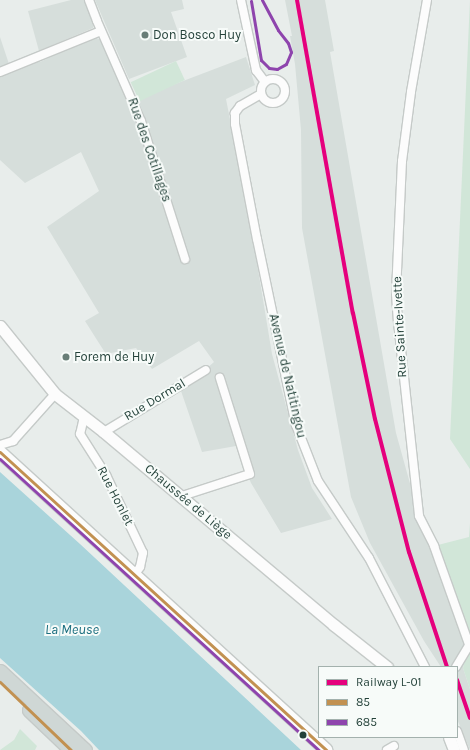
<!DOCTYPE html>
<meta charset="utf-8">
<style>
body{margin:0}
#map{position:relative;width:470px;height:750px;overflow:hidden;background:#e8edeb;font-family:Karla,sans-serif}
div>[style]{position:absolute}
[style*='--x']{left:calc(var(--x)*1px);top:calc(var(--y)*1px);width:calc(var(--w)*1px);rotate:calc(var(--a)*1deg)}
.built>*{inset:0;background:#d6dedb}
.green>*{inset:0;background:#d1e6d8;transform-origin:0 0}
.water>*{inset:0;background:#a9d4db}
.roads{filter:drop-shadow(1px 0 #c5cac8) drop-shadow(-1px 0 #c5cac8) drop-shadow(0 1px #c5cac8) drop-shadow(0 -1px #c5cac8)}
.minor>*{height:8px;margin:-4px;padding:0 4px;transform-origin:4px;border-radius:4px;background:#fcfcfc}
.minor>.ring{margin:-4px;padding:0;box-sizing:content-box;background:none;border:8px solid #fcfcfc;border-radius:50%}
.tertiary>*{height:11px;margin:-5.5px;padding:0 5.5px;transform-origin:5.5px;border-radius:5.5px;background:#fcfcfc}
.secondary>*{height:12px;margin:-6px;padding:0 6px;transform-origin:6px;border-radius:6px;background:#fcfcfc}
.primary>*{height:13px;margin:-6.5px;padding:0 6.5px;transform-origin:6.5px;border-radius:6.5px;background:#cfd7d5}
.bus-1>*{height:3px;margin:-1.5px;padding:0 1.5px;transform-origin:1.5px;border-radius:1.5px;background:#c29151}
.bus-2>*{height:3px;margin:-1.5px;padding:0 1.5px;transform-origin:1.5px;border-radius:1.5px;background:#8e44ad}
.rail-1>*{height:4px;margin:-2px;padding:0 2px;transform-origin:2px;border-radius:2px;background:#e5007d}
.dots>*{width:11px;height:11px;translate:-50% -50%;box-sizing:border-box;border:2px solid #f7fbf9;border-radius:50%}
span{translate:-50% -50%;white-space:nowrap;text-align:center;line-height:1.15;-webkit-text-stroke:4px #f7fbf9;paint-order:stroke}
.poi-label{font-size:13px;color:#24423a}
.left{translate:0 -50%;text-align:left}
.street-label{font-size:13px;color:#24423a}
.water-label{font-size:14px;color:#1c6f80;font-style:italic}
.legend{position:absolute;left:318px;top:666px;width:140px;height:72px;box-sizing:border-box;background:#f7fbf9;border:1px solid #a3b1ad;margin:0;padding:5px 7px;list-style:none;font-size:12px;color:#24423a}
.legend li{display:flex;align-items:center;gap:8px;height:20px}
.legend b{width:20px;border:1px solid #a3b1ad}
</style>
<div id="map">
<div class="built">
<div style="clip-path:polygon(71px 0,85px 0,94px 24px,93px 28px,39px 51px,28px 11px)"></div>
<div style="clip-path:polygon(95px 0,182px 0,184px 9px,171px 12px,187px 57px,129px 79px)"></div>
<div style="clip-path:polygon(285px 0,325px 0,334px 51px,330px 52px,396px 433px,419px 516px,469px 645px,463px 668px,470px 689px,470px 750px,457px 719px,457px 667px,441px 667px,424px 641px,370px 543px,351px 497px,302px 228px,301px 130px,295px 64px,290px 36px,292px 36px)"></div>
<div style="clip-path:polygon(0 37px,9px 64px,36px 55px,40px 62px,89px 39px,96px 38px,99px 39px,103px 42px,128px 102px,246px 57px,255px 85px,226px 99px,250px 221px,272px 354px,298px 450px,312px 488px,332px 519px,281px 533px,251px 483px,236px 446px,202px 452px,181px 391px,214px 362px,199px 341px,152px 369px,136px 348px,106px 354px,97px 340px,85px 321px,99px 313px,47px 227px,99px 191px,81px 152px,25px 183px,0 160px)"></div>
</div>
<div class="green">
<div style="clip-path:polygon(470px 0,470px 469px,450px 439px)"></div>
<div style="left:176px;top:61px;width:21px;height:50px;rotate:65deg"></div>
<div style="clip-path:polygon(470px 523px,470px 689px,463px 668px,469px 645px,434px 546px,469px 537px)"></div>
<div style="clip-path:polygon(20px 729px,37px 746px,35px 750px,0 750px,14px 740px)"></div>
</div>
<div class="water">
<div style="clip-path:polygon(0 472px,80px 544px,301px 750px,99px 750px,81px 731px,0 658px)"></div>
</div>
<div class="roads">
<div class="minor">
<div style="--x:89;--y:0;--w:22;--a:69"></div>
<div style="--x:97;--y:21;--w:109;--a:66.3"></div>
<div style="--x:141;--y:121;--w:145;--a:72.3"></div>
<div style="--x:241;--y:0;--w:72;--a:77.9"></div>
<div style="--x:256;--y:70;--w:15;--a:53"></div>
<div style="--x:427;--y:0;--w:93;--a:99.9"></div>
<div style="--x:411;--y:92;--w:70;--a:97.4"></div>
<div style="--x:402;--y:161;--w:133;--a:92.6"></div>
<div style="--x:396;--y:294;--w:28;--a:86"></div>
<div style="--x:398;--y:322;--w:195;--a:83.8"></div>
<div style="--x:419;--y:516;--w:34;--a:63"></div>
<div style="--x:434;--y:546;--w:107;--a:70.4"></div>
<div style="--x:0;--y:72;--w:109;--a:-22.1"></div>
<div class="ring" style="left:261px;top:79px;width:16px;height:16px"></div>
<div style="--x:261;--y:94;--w:24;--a:150"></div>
<div style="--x:240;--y:106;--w:9;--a:126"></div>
<div style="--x:235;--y:113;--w:11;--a:90"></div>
<div style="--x:235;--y:124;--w:117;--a:79.2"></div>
<div style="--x:257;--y:239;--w:190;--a:78.2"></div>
<div style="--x:296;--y:425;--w:60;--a:68.6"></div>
<div style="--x:318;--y:481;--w:92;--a:56.5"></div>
<div style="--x:369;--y:558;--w:123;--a:62.8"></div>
<div style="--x:84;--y:417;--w:17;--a:103"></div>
<div style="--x:80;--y:434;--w:49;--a:57.6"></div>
<div style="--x:106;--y:475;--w:86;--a:64.6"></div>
<div style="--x:143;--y:553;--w:14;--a:102"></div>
<div style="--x:140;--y:567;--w:11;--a:124"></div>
<div style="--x:104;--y:432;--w:119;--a:-31.3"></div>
<div style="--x:0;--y:445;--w:14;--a:-17"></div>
<div style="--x:13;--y:441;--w:63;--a:-48.2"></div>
<div style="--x:182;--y:496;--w:71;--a:-17.9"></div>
<div style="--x:250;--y:474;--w:101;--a:-107.4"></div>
<div style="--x:456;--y:667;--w:26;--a:-59"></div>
<div style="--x:457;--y:731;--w:20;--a:70"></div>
<div style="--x:387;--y:750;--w:8;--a:-30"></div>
</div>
<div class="tertiary">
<div style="--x:0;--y:326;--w:87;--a:51"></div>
<div style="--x:55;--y:394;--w:62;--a:37.8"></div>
<div style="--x:104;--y:432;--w:300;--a:40"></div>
<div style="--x:334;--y:625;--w:68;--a:38.4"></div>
<div style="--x:449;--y:737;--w:14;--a:69"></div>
</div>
<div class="secondary">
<div style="--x:0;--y:452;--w:442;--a:42.4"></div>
</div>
<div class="primary">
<div style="--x:0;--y:671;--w:116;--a:42.9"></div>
<div style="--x:29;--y:710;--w:58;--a:43.6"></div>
</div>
</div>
<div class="bus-1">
<div style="--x:0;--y:452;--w:442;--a:42.4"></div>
<div style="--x:0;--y:682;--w:98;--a:43.8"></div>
</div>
<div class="bus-2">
<div style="--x:251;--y:1;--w:60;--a:80.4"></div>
<div style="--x:261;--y:60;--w:11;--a:45"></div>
<div style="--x:269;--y:68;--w:8;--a:7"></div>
<div style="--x:277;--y:69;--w:10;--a:-29"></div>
<div style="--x:286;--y:64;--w:13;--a:-67"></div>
<div style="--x:291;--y:52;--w:9;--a:-108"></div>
<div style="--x:288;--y:43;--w:16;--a:-128"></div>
<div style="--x:278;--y:30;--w:34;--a:-118"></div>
<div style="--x:0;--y:459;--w:432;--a:42.4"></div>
</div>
<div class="rail-1">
<div style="--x:297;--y:0;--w:318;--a:79.9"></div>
<div style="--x:353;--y:313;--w:108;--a:78.3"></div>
<div style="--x:375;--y:419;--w:137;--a:75.7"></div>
<div style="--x:409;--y:552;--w:121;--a:71.7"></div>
<div style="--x:457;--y:680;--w:40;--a:71.1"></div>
</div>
<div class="dots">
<div style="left:145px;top:35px;background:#697e78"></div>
<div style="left:66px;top:357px;background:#697e78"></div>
<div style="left:303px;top:735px;background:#24423a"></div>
</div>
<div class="poi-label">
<span class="left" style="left:153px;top:35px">Don Bosco Huy</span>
<span class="left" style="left:74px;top:357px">Forem de Huy</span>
</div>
<div class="street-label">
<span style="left:149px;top:150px;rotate:71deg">Rue des Cotillages</span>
<span style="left:400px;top:327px;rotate:-93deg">Rue Sainte-Ivette</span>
<span style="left:287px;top:376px;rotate:77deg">Avenue de Natitingou</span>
<span style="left:155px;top:400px;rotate:-31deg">Rue Dormal</span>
<span style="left:115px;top:496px;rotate:63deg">Rue Honlet</span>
<span style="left:188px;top:502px;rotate:40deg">Chaussée de Liège</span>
</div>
<div class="water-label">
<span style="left:72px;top:630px">La Meuse</span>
</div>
<ul class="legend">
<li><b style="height:5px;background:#e5007d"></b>Railway L-01</li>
<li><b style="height:5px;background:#c29151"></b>85</li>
<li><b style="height:5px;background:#8e44ad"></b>685</li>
</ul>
</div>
